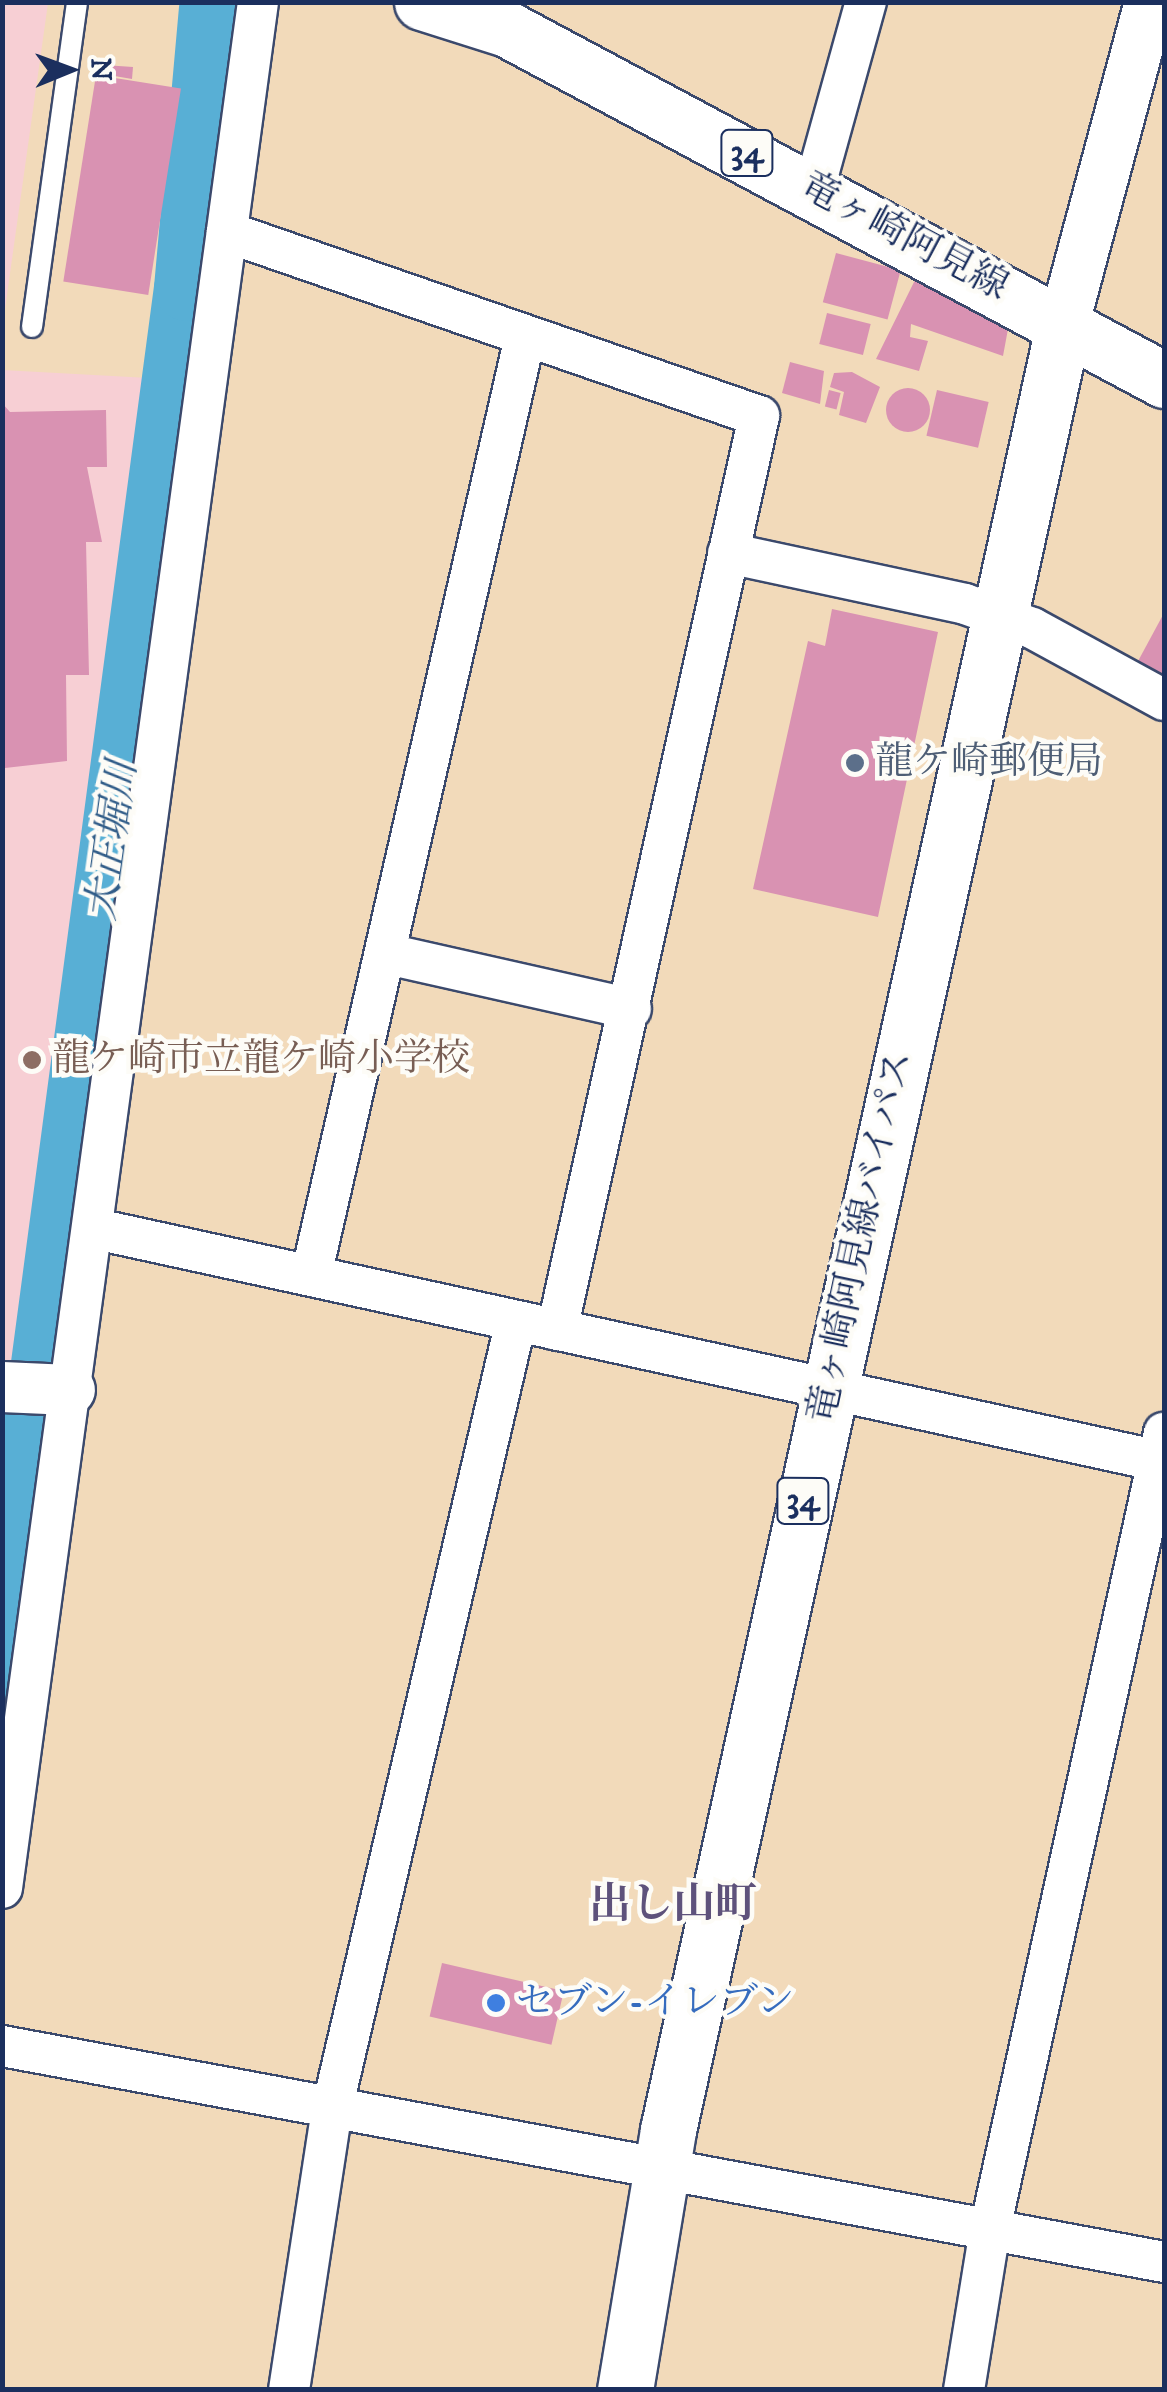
<!DOCTYPE html>
<meta charset="utf-8">
<style>
body{margin:0}
#map{position:relative;width:1167px;height:2392px;overflow:hidden;background:#f2daba;font-family:"IM FELL DW Pica","Noto Serif JP",serif}
div>[style]{position:absolute}
[style*='--x']{left:calc(var(--x)*1px);top:calc(var(--y)*1px);width:calc(var(--w)*1px);rotate:calc(var(--a)*1deg)}
.built>*{inset:0;background:#f7cfd4}
.river>*{height:65px;margin:-32.5px;padding:0 32.5px;transform-origin:32.5px;border-radius:32.5px;background:#58afd5}
.building>*{inset:0;background:#d992b2;transform-origin:0 0}
.round{border-radius:50%}
.roads{filter:drop-shadow(2px 0 #3b496c) drop-shadow(-2px 0 #3b496c) drop-shadow(0 2px #3b496c) drop-shadow(0 -2px #3b496c)}
.service>*{height:20px;margin:-10px;padding:0 10px;transform-origin:10px;border-radius:10px;background:#fff}
.minor>*{height:40px;margin:-20px;padding:0 20px;transform-origin:20px;border-radius:20px;background:#fff}
.tertiary>*{height:50px;margin:-25px;padding:0 25px;transform-origin:25px;border-radius:25px;background:#fff}
.primary>*{height:55px;margin:-27.5px;padding:0 27.5px;transform-origin:27.5px;border-radius:27.5px;background:#fff}
.dots>*{width:28px;height:28px;translate:-50% -50%;box-sizing:border-box;border:5px solid #fdfcf7;border-radius:50%}
span{translate:-50% -50%;white-space:nowrap;text-align:center;line-height:1.15;-webkit-text-stroke:9px #fdfcf7;paint-order:stroke}
.shield-label span{padding:2px 8px;background:#fdfcf7;border:2px solid;border-radius:8px;-webkit-text-stroke-width:0}
.shield-label{font-size:35px;color:#1b2f5e;font-weight:700}
.street-label{font-size:38px;color:#1b2f5e}
.service-label{font-size:38px;color:#4e5e75}
.left{translate:0 -50%;text-align:left}
.education-label{font-size:38px;color:#785e54}
.shop-label{font-size:38px;color:#366cbe}
.water-label{font-size:40px;color:#305c88;font-style:italic}
.quarter-label{font-size:42px;color:#5e527b;font-weight:700}
.frame{position:absolute;inset:0;border:5px solid #1b2f5e;pointer-events:none}
.north{position:absolute;left:20px;top:20px;width:100px;height:100px;-webkit-text-stroke:8px #fdfcf7;paint-order:stroke;rotate:89deg;font-size:28px;font-weight:700;line-height:40px;text-align:center;color:#1b2f5e}
.north::after{content:'';display:block;margin:auto;width:35px;height:45px;background:#1b2f5e;clip-path:polygon(50% 0,100% 100%,50% 72%,0 100%)}
</style>
<div id="map">
<div class="built">
<div style="clip-path:polygon(3px 2px,48px 3px,3px 323px,2px 3px)"></div>
<div style="clip-path:polygon(2px 370px,149px 378px,107px 760px,17px 1361px,3px 1362px)"></div>
</div>
<div class="river">
<div style="--x:2;--y:1672;--w:1396;--a:-82.43"></div>
<div style="--x:186;--y:288;--w:280;--a:-84.9"></div>
</div>
<div class="building">
<div style="clip-path:polygon(104px 65px,133px 67px,132px 79px,103px 74px)"></div>
<div style="left:96px;top:75px;width:86px;height:209px;rotate:9deg"></div>
<div style="left:836px;top:253px;width:67px;height:51px;rotate:15deg"></div>
<div style="clip-path:polygon(916px 278px,1008px 329px,1003px 356px,911px 324px,910px 337px,928px 341px,919px 371px,876px 359px)"></div>
<div style="left:827px;top:313px;width:45px;height:32px;rotate:14deg"></div>
<div style="clip-path:polygon(790px 362px,824px 371px,820px 404px,782px 393px)"></div>
<div style="clip-path:polygon(852px 372px,880px 387px,866px 423px,839px 415px,844px 392px,830px 387px,834px 373px)"></div>
<div class="round" style="left:886px;top:388px;width:44px;height:44px"></div>
<div style="left:829px;top:390px;width:12px;height:17px;rotate:14deg"></div>
<div style="left:937px;top:390px;width:53px;height:47px;rotate:13deg"></div>
<div style="clip-path:polygon(2px 403px,10px 412px,106px 410px,107px 467px,87px 467px,102px 542px,86px 542px,89px 675px,66px 675px,67px 761px,5px 768px)"></div>
<div style="clip-path:polygon(832px 609px,938px 632px,878px 917px,753px 889px,808px 641px,825px 646px)"></div>
<div style="clip-path:polygon(1164px 613px,1164px 678px,1137px 663px)"></div>
<div style="left:442px;top:1963px;width:125px;height:55px;rotate:13deg"></div>
</div>
<div class="roads">
<div class="service">
<div style="--x:32;--y:327;--w:328;--a:-82.1"></div>
</div>
<div class="minor">
<div style="--x:814;--y:189;--w:194;--a:-74.5"></div>
<div style="--x:227;--y:232;--w:563;--a:19.08"></div>
<div style="--x:759;--y:416;--w:936;--a:102.46"></div>
<div style="--x:728;--y:553;--w:242;--a:12.1"></div>
<div style="--x:965;--y:604;--w:71;--a:19.7"></div>
<div style="--x:1032;--y:628;--w:150;--a:28.6"></div>
<div style="--x:387;--y:954;--w:250;--a:12.7"></div>
<div style="--x:96;--y:1229;--w:1093;--a:12.31"></div>
<div style="--x:311;--y:1276;--w:963;--a:-77.16"></div>
<div style="--x:2;--y:1888;--w:1903;--a:-82.27"></div>
<div style="--x:2;--y:2046;--w:1182;--a:10.53"></div>
<div style="--x:289;--y:2390;--w:284;--a:-81.3"></div>
<div style="--x:332;--y:2109;--w:809;--a:-76.86"></div>
<div style="--x:964;--y:2390;--w:163;--a:-80.8"></div>
<div style="--x:990;--y:2229;--w:815;--a:-77.67"></div>
</div>
<div class="tertiary">
<div style="--x:1064;--y:323;--w:332;--a:-75"></div>
<div style="--x:2;--y:1387;--w:68;--a:2.5"></div>
</div>
<div class="primary">
<div style="--x:422;--y:2;--w:89;--a:17.6"></div>
<div style="--x:507;--y:29;--w:745;--a:28.11"></div>
<div style="--x:625;--y:2390;--w:264;--a:-80.6"></div>
<div style="--x:668;--y:2130;--w:1850;--a:-77.64"></div>
</div>
</div>
<div class="dots">
<div style="left:855px;top:763px;background:#5c6f8a"></div>
<div style="left:32px;top:1060px;background:#8d6e63"></div>
<div style="left:496px;top:2003px;background:#3f7fe0"></div>
</div>
<div class="shield-label">
<span style="left:747px;top:153px">34</span>
<span style="left:803px;top:1501px">34</span>
</div>
<div class="street-label">
<span style="left:904px;top:237px;rotate:28deg">竜ヶ崎阿見線</span>
<span style="left:861px;top:1237px;rotate:-78deg">竜ヶ崎阿見線バイパス</span>
</div>
<div class="service-label">
<span class="left" style="left:875px;top:763px">龍ケ崎郵便局</span>
</div>
<div class="education-label">
<span class="left" style="left:52px;top:1060px">龍ケ崎市立龍ケ崎小学校</span>
</div>
<div class="shop-label">
<span class="left" style="left:516px;top:2003px">セブン-イレブン</span>
</div>
<div class="water-label">
<span style="left:113px;top:841px;rotate:-82deg">大正堀川</span>
</div>
<div class="quarter-label">
<span style="left:673px;top:1905px">出し山町</span>
</div>
<div class="frame"></div>
<div class="north">N</div>
</div>
